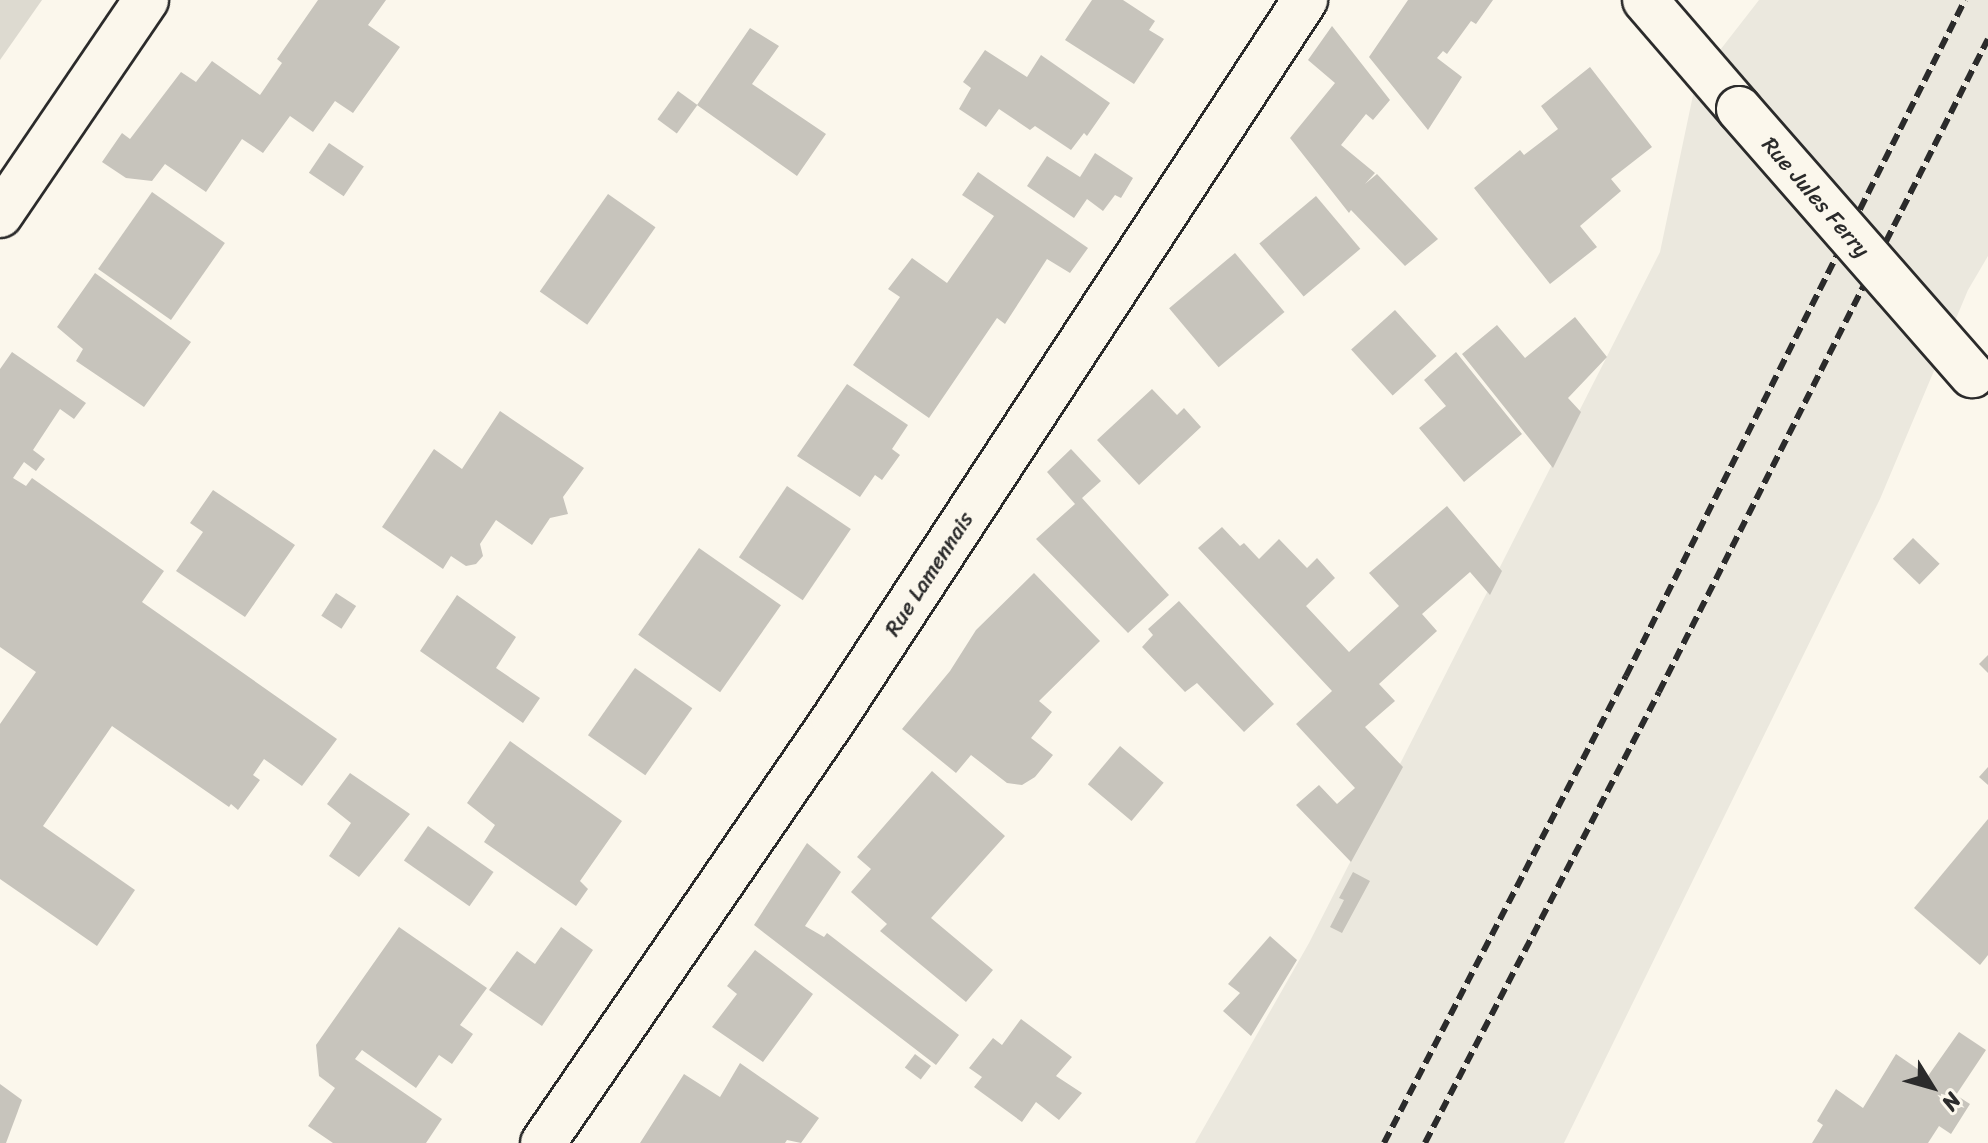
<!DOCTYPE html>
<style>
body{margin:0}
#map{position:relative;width:1988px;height:1143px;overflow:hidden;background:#fbf7ec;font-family:Sriracha,sans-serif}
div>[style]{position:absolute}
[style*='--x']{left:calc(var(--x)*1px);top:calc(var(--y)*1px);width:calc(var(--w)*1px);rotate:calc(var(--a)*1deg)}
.built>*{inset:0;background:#ebe8de}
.green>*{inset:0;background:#dddad0}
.building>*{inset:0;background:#c7c4bc;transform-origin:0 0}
.roads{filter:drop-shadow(2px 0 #2b2b2b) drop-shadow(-2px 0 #2b2b2b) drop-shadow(0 2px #2b2b2b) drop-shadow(0 -2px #2b2b2b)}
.street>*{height:44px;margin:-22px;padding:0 22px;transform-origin:22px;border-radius:22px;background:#fbf7ec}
.rail>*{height:6px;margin-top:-3px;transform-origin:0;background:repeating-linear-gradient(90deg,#2b2b2b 0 12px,transparent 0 18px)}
.bridges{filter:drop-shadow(2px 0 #2b2b2b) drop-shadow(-2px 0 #2b2b2b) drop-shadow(0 2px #2b2b2b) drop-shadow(0 -2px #2b2b2b)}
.street-bridge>*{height:44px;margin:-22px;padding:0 22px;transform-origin:22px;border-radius:22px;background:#fbf7ec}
span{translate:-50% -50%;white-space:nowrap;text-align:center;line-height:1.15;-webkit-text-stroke:7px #fbf7ec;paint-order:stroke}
.street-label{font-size:22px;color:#2b2b2b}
.north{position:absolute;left:1892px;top:1047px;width:80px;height:80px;-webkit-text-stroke:6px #fbf7ec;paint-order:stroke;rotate:127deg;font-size:22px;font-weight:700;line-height:32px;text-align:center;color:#2b2b2b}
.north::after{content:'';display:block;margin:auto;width:28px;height:36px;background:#2b2b2b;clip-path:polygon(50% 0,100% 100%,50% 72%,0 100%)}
</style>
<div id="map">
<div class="built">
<div style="clip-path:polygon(1759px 0,1988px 0,1988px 256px,1968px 290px,1880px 499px,1564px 1143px,1195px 1143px,1309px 943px,1660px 252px,1696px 81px)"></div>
</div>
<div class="green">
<div style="clip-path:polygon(0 0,42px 0,0 60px)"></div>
</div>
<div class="building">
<div style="clip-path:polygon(318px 0,386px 0,368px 25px,400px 47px,353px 113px,335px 101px,313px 132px,290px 116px,263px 153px,242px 139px,206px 192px,165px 164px,152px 181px,126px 178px,102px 162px,122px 133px,130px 139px,181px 72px,196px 82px,212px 61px,260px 95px,282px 63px,277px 59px)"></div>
<div style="clip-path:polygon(1092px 0,1123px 0,1155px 21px,1149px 30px,1164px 39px,1134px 84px,1065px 40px)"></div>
<div style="clip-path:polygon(1408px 0,1493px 0,1476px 24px,1471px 21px,1447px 54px,1443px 51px,1437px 58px,1462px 77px,1428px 130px,1369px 57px)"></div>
<div style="clip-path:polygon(1332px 26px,1390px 100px,1373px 120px,1366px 114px,1341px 145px,1375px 173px,1365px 184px,1377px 174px,1438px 239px,1405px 266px,1351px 210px,1349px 213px,1290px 138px,1335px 83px,1308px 60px)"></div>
<div style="clip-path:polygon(750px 28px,779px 46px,752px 84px,826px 134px,797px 176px,697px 105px)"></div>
<div style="clip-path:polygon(985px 50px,1027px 77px,1041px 55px,1110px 103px,1087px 136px,1084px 133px,1071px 150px,1035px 126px,1030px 130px,999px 109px,986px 127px,959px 109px,971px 88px,963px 82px)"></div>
<div style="clip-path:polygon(1590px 67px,1652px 147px,1611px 179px,1621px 191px,1580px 226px,1597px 247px,1550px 284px,1474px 188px,1520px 150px,1524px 155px,1558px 129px,1541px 106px)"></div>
<div style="left:678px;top:91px;width:24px;height:35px;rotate:36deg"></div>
<div style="left:329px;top:143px;width:42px;height:36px;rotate:34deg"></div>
<div style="clip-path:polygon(1095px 153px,1133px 178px,1121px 198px,1115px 195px,1103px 211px,1087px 199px,1074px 218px,1027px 186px,1047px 156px,1080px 177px)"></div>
<div style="clip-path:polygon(978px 172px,1088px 248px,1070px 273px,1047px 259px,1005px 324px,997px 318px,929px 418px,853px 365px,900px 297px,888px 289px,912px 258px,947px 283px,994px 216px,962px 195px)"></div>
<div style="left:152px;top:192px;width:89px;height:94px;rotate:35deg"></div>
<div style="left:608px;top:194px;width:58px;height:119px;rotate:35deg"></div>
<div style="left:1316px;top:196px;width:69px;height:74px;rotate:50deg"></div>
<div style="left:1235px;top:253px;width:77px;height:86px;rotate:50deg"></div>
<div style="clip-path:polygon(95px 273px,191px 342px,144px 407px,76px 361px,83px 349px,57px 327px)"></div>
<div style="left:1395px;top:310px;width:62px;height:59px;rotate:48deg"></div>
<div style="clip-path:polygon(1575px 317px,1607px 357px,1568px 398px,1581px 412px,1553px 468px,1462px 354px,1497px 325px,1525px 358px)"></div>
<div style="clip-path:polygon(12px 352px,86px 403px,74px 419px,60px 409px,33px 450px,45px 459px,36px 471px,24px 462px,13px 478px,26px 486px,32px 478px,164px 571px,142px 602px,337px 739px,302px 786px,264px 759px,253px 775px,260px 780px,238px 810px,231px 804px,229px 807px,112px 726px,43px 826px,135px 890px,97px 946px,0 879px,0 724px,36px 672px,0 647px,0 369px)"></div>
<div style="clip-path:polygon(1456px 352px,1522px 434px,1464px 482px,1419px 428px,1446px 406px,1424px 380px)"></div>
<div style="clip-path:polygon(847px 384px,908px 425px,892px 449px,900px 455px,882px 480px,875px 475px,860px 497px,797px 456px)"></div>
<div style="clip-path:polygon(1152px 389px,1177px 415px,1184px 408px,1201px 427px,1139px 485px,1097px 440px)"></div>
<div style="clip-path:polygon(500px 411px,584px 468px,563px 497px,568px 514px,550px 518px,532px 545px,496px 520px,480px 544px,483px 556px,476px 564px,466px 566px,451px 556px,443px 569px,382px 527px,434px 449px,462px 469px)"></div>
<div style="clip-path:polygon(1071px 449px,1101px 481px,1082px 498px,1169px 595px,1128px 633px,1036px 539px,1075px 504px,1047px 472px)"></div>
<div style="left:787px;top:486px;width:77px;height:86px;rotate:34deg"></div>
<div style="clip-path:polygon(213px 490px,295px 545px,245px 617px,176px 571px,203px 532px,190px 523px)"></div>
<div style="clip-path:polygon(1447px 506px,1502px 571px,1490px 595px,1470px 572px,1422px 614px,1437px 631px,1379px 684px,1395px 701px,1365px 727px,1403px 767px,1351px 862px,1296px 805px,1319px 785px,1337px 804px,1355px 788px,1296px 724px,1332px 691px,1198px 548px,1222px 527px,1240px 546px,1244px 543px,1259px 559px,1279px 539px,1307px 568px,1317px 558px,1335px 578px,1306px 606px,1349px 652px,1399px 606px,1369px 573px)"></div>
<div style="left:1913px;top:538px;width:37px;height:29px;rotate:44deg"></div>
<div style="left:699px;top:548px;width:100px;height:106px;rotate:35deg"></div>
<div style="clip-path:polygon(1034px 573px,1100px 641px,1039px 701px,1052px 712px,1031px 738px,1053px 755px,1035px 777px,1022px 785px,1007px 783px,971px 755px,956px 773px,902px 729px,950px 671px,976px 630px)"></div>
<div style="left:336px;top:593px;width:24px;height:27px;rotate:33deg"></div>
<div style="clip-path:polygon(457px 595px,516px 637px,496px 668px,540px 698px,523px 723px,420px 651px)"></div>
<div style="clip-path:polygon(1179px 601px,1274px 704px,1244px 732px,1197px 683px,1185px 692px,1142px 647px,1153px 635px,1148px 629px)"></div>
<div style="clip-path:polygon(1988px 655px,1988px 673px,1979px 664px)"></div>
<div style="left:635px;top:668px;width:70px;height:82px;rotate:35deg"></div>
<div style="clip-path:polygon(510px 741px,622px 821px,580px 881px,588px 889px,576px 906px,484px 842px,495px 825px,467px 803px)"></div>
<div style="left:1120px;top:746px;width:57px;height:50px;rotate:40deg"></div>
<div style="clip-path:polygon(1988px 767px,1988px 785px,1979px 777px)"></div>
<div style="clip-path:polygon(932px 771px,1005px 836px,931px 918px,993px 970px,966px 1002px,880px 931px,887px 924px,851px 892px,871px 869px,857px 857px)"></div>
<div style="clip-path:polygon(350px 773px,410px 814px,359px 877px,329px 856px,351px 823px,327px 804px)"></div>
<div style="clip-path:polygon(1988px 819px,1988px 955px,1980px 965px,1914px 908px)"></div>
<div style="left:428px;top:826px;width:80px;height:42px;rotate:35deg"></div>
<div style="clip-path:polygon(807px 843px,841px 872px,805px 926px,824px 937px,827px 933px,959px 1035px,936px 1065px,754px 925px)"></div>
<div style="clip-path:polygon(1353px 872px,1370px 881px,1342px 933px,1330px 927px,1344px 900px,1339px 898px)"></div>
<div style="clip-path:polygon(399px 927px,487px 988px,460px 1025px,473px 1034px,452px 1064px,439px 1055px,416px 1088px,362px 1050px,355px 1059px,442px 1119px,426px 1143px,333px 1143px,308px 1126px,335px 1088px,319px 1076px,316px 1045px)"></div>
<div style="clip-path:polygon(561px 927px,593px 950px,542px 1026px,489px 990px,517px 951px,535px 964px)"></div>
<div style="clip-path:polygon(1270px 936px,1297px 960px,1251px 1036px,1223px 1011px,1240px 993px,1228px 984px)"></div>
<div style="clip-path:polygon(755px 950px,813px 994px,763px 1062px,712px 1027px,737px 994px,727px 986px)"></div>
<div style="clip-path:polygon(1021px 1019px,1072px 1057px,1056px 1076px,1082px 1093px,1059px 1120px,1036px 1102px,1022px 1122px,974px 1087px,982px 1077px,969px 1068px,993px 1038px,1002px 1045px)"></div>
<div style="clip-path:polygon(1959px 1032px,1986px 1050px,1956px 1095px,1970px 1104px,1951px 1134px,1939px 1126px,1928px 1143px,1812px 1143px,1823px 1125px,1817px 1121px,1836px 1089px,1863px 1108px,1896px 1054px,1928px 1076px)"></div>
<div style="left:915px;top:1054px;width:20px;height:17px;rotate:37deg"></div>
<div style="clip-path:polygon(740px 1063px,819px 1118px,801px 1143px,787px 1140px,785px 1143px,640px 1143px,684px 1074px,720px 1097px)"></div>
<div style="clip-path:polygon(0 1084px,22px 1100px,6px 1143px,0 1143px)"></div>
</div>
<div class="roads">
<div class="street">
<div style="--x:1645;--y:0;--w:144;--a:49.2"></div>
<div style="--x:0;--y:215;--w:260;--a:-55.8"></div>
<div style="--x:543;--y:1143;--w:514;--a:-55.54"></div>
<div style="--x:834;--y:719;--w:860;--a:-56.77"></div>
</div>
</div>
<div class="rail">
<div style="--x:1384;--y:1143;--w:526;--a:-62.61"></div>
<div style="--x:1626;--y:676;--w:756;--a:-63.37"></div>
<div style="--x:1425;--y:1143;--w:508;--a:-62.58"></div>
<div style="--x:1659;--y:692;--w:731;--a:-63.26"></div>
</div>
<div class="bridges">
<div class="street-bridge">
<div style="--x:1739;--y:109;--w:354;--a:48.8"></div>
</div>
</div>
<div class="street-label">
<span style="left:1816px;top:197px;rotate:49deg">Rue Jules Ferry</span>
<span style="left:929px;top:574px;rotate:-57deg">Rue Lamennais</span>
</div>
<div class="north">N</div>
</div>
